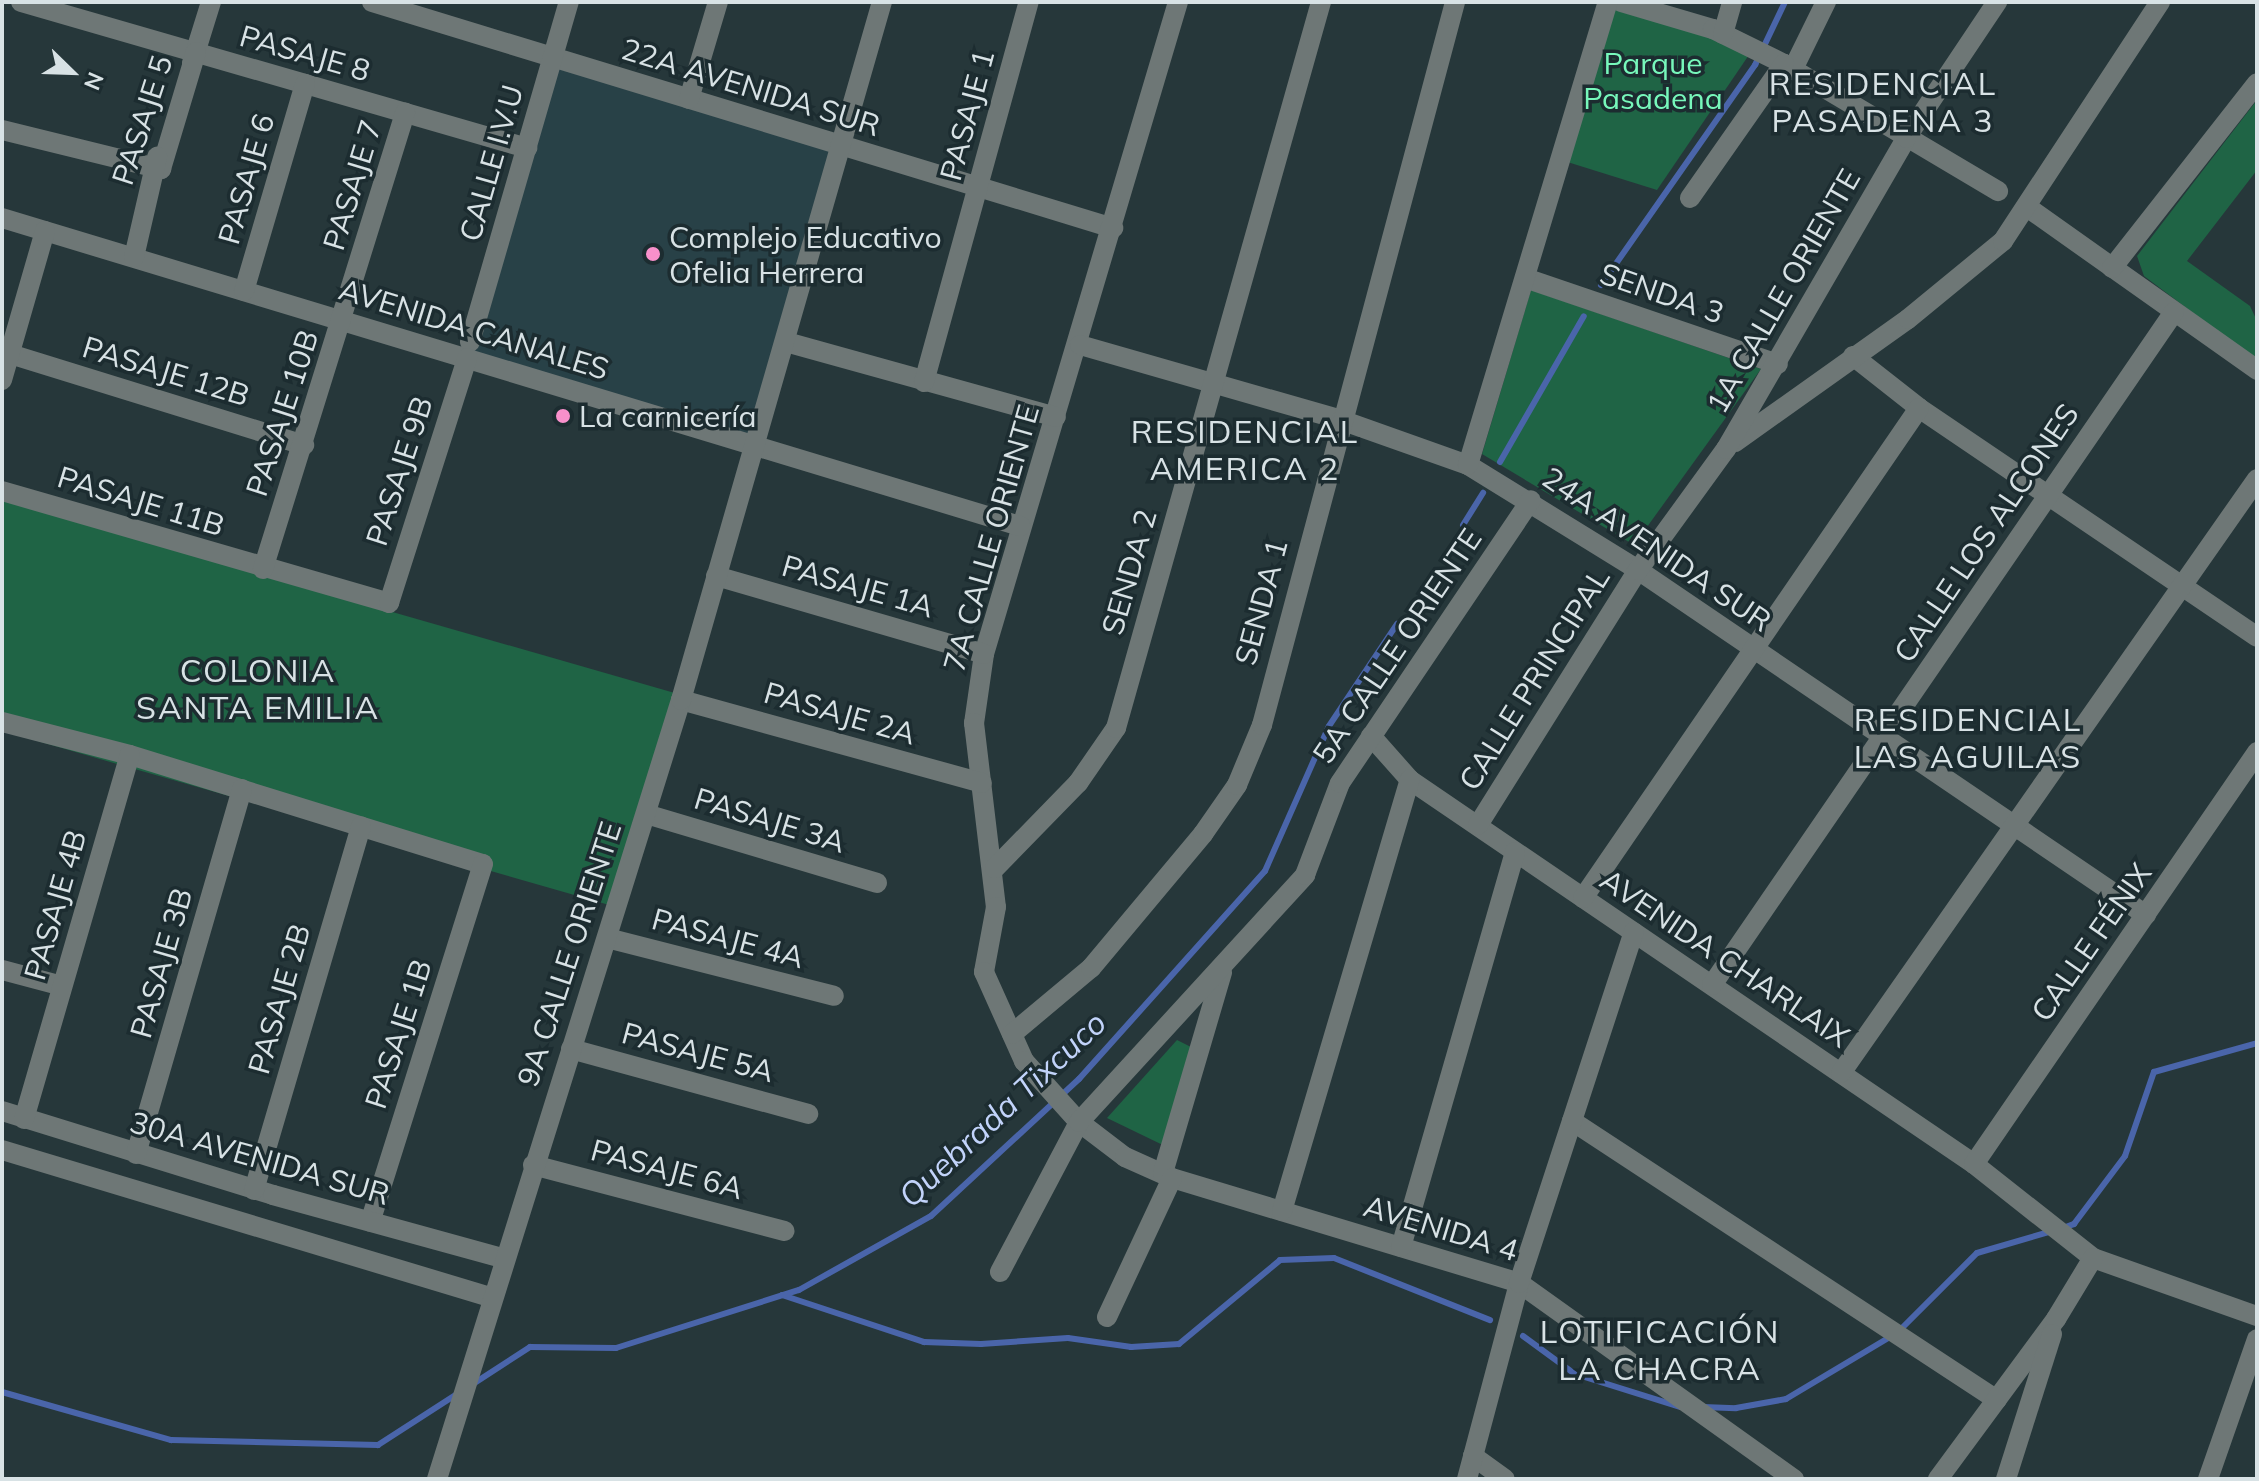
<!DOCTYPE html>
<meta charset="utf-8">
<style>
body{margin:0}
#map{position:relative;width:2259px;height:1481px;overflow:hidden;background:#26373a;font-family:Mulish,sans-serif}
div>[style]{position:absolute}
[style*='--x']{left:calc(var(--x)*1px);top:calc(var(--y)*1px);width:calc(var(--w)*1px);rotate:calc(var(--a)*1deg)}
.built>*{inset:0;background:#284147;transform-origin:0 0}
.green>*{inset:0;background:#1f6445;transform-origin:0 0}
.stream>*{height:6px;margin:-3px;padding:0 3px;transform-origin:3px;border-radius:3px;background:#4a65aa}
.minor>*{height:20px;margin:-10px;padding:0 10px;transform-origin:10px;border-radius:10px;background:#6e7776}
.dots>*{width:22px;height:22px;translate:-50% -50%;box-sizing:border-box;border:4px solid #1c2c30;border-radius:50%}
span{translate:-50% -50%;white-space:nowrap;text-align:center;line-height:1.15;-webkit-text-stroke:7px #1c2c30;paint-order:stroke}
.street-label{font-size:30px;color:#d8e2e5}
.park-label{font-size:30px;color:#77f8bb}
.poi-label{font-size:30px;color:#d8e2e5}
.left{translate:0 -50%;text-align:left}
.neighbourhood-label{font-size:32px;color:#d8e2e5;letter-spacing:2px}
.water-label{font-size:32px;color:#c2d3fa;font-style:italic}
.frame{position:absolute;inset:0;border:4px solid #d8e2e5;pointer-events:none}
.north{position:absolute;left:32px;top:32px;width:80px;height:80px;-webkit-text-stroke:6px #1c2c30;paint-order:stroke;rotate:113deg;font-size:22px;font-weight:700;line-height:32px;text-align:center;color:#d8e2e5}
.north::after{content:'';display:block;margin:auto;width:28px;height:36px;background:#d8e2e5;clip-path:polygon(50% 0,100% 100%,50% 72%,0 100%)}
</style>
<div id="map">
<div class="built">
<div style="left:553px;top:57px;width:301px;height:313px;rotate:17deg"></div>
</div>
<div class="green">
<div style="clip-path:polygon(1608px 2px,1753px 49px,1657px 190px,1561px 160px)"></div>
<div style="clip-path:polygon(2257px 100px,2257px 170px,2187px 261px,2250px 306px,2257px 321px,2257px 361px,2144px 276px,2137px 256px)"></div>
<div style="clip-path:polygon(1531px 290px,1761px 369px,1634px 545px,1482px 454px)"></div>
<div style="left:2px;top:500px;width:708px;height:222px;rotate:16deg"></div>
<div style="clip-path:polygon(1177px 1040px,1191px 1047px,1169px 1148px,1107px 1118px)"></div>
</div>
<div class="stream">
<div style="--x:1601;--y:285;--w:269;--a:-55"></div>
<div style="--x:1755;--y:65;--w:70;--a:-64.5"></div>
<div style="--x:1500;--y:462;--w:168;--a:-60.1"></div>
<div style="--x:1463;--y:525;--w:38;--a:-58"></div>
<div style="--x:2063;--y:1228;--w:12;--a:-20"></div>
<div style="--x:2074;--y:1224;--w:85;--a:-53.1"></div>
<div style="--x:2125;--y:1156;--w:89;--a:-71"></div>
<div style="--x:2154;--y:1072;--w:107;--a:-15.7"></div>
<div style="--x:782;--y:1295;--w:150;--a:18.3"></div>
<div style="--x:924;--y:1342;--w:57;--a:2"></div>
<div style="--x:981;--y:1344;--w:87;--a:-3.9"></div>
<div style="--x:1068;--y:1338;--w:64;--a:8.1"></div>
<div style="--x:1131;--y:1347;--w:48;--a:-3.6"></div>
<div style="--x:1179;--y:1344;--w:131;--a:-39.7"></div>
<div style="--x:1280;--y:1260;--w:54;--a:-2.1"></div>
<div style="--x:1334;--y:1258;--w:168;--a:21.7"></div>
<div style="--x:1899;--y:1331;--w:110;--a:-45"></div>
<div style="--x:1977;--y:1253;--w:78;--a:-16.3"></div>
<div style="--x:1523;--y:1336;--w:64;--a:36.2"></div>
<div style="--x:1575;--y:1374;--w:110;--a:17.4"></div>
<div style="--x:473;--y:1384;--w:68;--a:-33"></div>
<div style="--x:530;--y:1347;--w:86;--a:0.7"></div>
<div style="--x:616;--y:1348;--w:192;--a:-17.6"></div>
<div style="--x:799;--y:1290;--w:151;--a:-29.3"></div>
<div style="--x:931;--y:1216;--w:202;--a:-42.8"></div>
<div style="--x:1079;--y:1079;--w:279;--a:-48.2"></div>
<div style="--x:1265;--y:871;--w:158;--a:-66.2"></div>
<div style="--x:1329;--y:726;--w:123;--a:-56.3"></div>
<div style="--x:2;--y:1392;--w:176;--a:15.9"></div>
<div style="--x:171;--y:1440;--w:207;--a:1.4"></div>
<div style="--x:378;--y:1445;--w:94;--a:-32.8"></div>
<div style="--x:1703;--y:1407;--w:33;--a:2"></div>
<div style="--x:1736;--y:1408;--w:51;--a:-10.2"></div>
<div style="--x:1786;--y:1399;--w:121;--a:-30.8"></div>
</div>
<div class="minor">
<div style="--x:21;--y:2;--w:527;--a:16.09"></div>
<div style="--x:372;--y:2;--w:775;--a:16.96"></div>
<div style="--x:1178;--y:2;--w:680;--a:106.57"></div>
<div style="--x:984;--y:654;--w:70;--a:98.2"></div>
<div style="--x:974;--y:723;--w:185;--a:83.2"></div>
<div style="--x:996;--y:907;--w:66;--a:100.5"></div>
<div style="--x:984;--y:972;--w:98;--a:65.8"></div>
<div style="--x:1024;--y:1061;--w:82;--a:48"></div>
<div style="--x:1079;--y:1122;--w:58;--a:37.3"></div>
<div style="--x:1125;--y:1157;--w:51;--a:24.1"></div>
<div style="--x:1172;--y:1178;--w:363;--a:16.8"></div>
<div style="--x:1519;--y:1283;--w:338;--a:35.5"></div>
<div style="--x:1621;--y:2;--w:96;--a:16.4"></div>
<div style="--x:1713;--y:29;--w:79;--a:26.2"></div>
<div style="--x:1784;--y:64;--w:249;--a:30.7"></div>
<div style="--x:1723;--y:34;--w:33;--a:-74"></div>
<div style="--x:192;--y:63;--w:64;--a:-72.7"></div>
<div style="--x:1793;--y:69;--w:75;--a:-63.8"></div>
<div style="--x:689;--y:99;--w:101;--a:-73.4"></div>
<div style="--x:2;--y:130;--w:164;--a:13.8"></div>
<div style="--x:161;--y:169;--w:122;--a:-73.3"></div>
<div style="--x:1690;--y:198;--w:164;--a:-55"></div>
<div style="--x:2027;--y:207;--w:282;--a:35.3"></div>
<div style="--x:2;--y:218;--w:1064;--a:16.83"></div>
<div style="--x:134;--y:257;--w:103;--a:-77"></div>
<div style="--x:2112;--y:268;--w:235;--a:-51.9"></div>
<div style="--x:1525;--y:278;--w:267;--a:18.8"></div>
<div style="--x:244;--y:291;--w:216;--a:-73.6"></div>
<div style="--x:470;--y:342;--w:354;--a:-73.8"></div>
<div style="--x:786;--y:342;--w:280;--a:15.5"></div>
<div style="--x:1080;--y:345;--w:272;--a:16"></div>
<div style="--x:1341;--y:420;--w:135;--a:19.5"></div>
<div style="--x:1468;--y:465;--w:200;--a:31.7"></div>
<div style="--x:1638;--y:570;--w:614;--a:34.18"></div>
<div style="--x:10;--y:354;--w:308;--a:17.2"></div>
<div style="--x:1853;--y:356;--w:84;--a:38.2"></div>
<div style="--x:1919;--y:408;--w:408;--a:34.1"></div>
<div style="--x:2;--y:380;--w:155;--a:-73.9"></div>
<div style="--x:924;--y:382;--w:394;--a:-74.6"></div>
<div style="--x:1735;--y:442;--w:212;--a:-35.4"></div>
<div style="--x:1908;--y:319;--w:123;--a:-39.4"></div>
<div style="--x:2003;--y:241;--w:286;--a:-56.7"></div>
<div style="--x:1468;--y:465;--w:484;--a:-73.2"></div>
<div style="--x:2;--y:491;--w:403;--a:16.1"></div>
<div style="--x:389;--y:603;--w:257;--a:-72.3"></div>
<div style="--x:263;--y:569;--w:478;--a:-72.7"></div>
<div style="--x:716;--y:576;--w:279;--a:16.2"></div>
<div style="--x:681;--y:700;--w:312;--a:15.4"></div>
<div style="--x:2;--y:722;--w:132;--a:14.5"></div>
<div style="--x:130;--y:755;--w:369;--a:17.2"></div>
<div style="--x:483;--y:864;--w:375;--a:107.5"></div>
<div style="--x:1371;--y:736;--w:59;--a:48.4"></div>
<div style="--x:1410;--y:780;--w:682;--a:34.25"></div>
<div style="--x:1974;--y:1164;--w:152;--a:38.3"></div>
<div style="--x:2093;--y:1258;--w:174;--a:19.5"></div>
<div style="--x:646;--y:814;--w:241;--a:16.6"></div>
<div style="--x:1478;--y:825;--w:301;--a:-57.9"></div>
<div style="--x:1638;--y:570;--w:150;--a:-54"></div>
<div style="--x:1726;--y:449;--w:359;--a:-59.9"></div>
<div style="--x:1906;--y:138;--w:164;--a:-56.2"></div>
<div style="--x:995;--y:868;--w:119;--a:-45.7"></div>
<div style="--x:1078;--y:783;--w:67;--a:-55.4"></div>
<div style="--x:1116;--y:728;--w:754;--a:-74.23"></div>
<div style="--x:1583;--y:898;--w:594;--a:-55.56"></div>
<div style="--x:607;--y:938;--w:234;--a:14.3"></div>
<div style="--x:2;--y:970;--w:62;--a:14.9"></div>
<div style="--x:1712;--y:985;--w:816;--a:-55.53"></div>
<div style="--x:1012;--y:1034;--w:103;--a:-39.9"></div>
<div style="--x:1091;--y:968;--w:175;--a:-50.1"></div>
<div style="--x:1203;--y:834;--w:60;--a:-55.2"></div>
<div style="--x:1237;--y:785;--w:65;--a:-67.4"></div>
<div style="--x:1262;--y:725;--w:748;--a:-75.05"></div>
<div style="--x:571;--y:1049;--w:246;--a:15.3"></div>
<div style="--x:1841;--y:1073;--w:725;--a:-55"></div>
<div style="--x:2;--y:1111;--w:284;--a:17.2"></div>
<div style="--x:273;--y:1195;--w:238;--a:15.4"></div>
<div style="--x:24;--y:1119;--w:379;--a:-73.8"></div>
<div style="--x:1572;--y:1121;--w:508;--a:33.28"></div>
<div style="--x:2;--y:1150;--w:510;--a:16.76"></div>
<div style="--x:136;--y:1154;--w:380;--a:-73.8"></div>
<div style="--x:1974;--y:1164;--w:500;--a:-55.5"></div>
<div style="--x:533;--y:1165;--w:260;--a:14.7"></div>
<div style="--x:1163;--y:1173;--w:209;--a:-73.6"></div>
<div style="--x:254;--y:1190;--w:379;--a:-73.6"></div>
<div style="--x:1282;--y:1211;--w:450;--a:-73.5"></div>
<div style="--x:1401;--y:1247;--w:411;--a:-73.9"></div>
<div style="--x:1000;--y:1272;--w:170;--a:-62.2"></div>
<div style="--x:1079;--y:1122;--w:335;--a:-47.5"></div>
<div style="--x:1305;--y:875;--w:98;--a:-69.2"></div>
<div style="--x:1340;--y:783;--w:341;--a:-56"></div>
<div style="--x:1107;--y:1317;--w:153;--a:-64.9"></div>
<div style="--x:1473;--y:1456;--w:39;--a:36"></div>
<div style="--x:437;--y:1479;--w:816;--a:-72.61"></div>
<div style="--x:681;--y:700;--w:726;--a:-73.94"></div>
<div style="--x:1467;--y:1479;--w:203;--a:-75.1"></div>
<div style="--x:1519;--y:1283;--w:369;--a:-71.9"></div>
<div style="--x:1938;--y:1479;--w:199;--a:-53.6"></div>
<div style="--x:2056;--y:1319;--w:71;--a:-58.8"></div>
<div style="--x:2006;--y:1479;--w:152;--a:-72.4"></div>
<div style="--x:2208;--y:1479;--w:148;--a:-70.7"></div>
</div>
<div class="dots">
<div style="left:653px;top:254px;background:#f890cb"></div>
<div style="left:563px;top:416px;background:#f890cb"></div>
</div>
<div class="street-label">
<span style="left:305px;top:53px;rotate:16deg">PASAJE 8</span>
<span style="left:751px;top:87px;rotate:17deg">22A AVENIDA SUR</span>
<span style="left:967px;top:115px;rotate:-75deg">PASAJE 1</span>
<span style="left:142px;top:120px;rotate:-72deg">PASAJE 5</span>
<span style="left:491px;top:163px;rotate:-74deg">CALLE I.V.U</span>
<span style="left:246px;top:179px;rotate:-74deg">PASAJE 6</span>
<span style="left:352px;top:185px;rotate:-73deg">PASAJE 7</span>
<span style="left:1783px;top:291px;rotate:-60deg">1A CALLE ORIENTE</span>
<span style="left:1662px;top:293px;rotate:19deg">SENDA 3</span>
<span style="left:474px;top:329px;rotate:17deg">AVENIDA CANALES</span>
<span style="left:166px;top:371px;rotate:17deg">PASAJE 12B</span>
<span style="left:282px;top:413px;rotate:-72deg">PASAJE 10B</span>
<span style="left:399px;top:471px;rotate:-72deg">PASAJE 9B</span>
<span style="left:141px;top:501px;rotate:17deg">PASAJE 11B</span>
<span style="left:1986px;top:533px;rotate:-56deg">CALLE LOS ALCONES</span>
<span style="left:991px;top:538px;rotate:-74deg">7A CALLE ORIENTE</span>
<span style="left:1657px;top:549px;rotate:34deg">24A AVENIDA SUR</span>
<span style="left:1129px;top:572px;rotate:-74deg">SENDA 2</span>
<span style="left:858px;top:586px;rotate:16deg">PASAJE 1A</span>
<span style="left:1261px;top:602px;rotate:-75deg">SENDA 1</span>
<span style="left:1397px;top:646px;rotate:-56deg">5A CALLE ORIENTE</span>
<span style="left:1534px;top:679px;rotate:-58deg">CALLE PRINCIPAL</span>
<span style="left:840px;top:713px;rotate:16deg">PASAJE 2A</span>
<span style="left:770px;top:820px;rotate:17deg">PASAJE 3A</span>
<span style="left:55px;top:905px;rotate:-74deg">PASAJE 4B</span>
<span style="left:728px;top:938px;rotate:15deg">PASAJE 4A</span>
<span style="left:2091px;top:942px;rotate:-55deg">CALLE FÉNIX</span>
<span style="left:569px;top:954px;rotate:-72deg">9A CALLE ORIENTE</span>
<span style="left:1725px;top:958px;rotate:34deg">AVENIDA CHARLAIX</span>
<span style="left:161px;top:963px;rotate:-74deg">PASAJE 3B</span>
<span style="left:279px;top:999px;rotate:-74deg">PASAJE 2B</span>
<span style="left:398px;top:1034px;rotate:-72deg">PASAJE 1B</span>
<span style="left:698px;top:1052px;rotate:15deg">PASAJE 5A</span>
<span style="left:260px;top:1158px;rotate:16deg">30A AVENIDA SUR</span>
<span style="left:667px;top:1169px;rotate:15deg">PASAJE 6A</span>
<span style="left:1441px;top:1228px;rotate:17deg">AVENIDA 4</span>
</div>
<div class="park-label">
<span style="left:1653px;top:80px">Parque<br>Pasadena</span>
</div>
<div class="poi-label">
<span class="left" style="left:669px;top:254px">Complejo Educativo<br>Ofelia Herrera</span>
<span class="left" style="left:579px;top:416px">La carnicería</span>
</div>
<div class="neighbourhood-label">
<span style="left:1883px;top:102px">RESIDENCIAL<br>PASADENA 3</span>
<span style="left:1245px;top:450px">RESIDENCIAL<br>AMERICA 2</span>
<span style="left:258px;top:689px">COLONIA<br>SANTA EMILIA</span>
<span style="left:1968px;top:738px">RESIDENCIAL<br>LAS AGUILAS</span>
<span style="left:1660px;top:1350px">LOTIFICACIÓN<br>LA CHACRA</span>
</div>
<div class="water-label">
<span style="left:1002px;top:1109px;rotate:-43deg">Quebrada Tixcuco</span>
</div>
<div class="frame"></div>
<div class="north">N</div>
</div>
